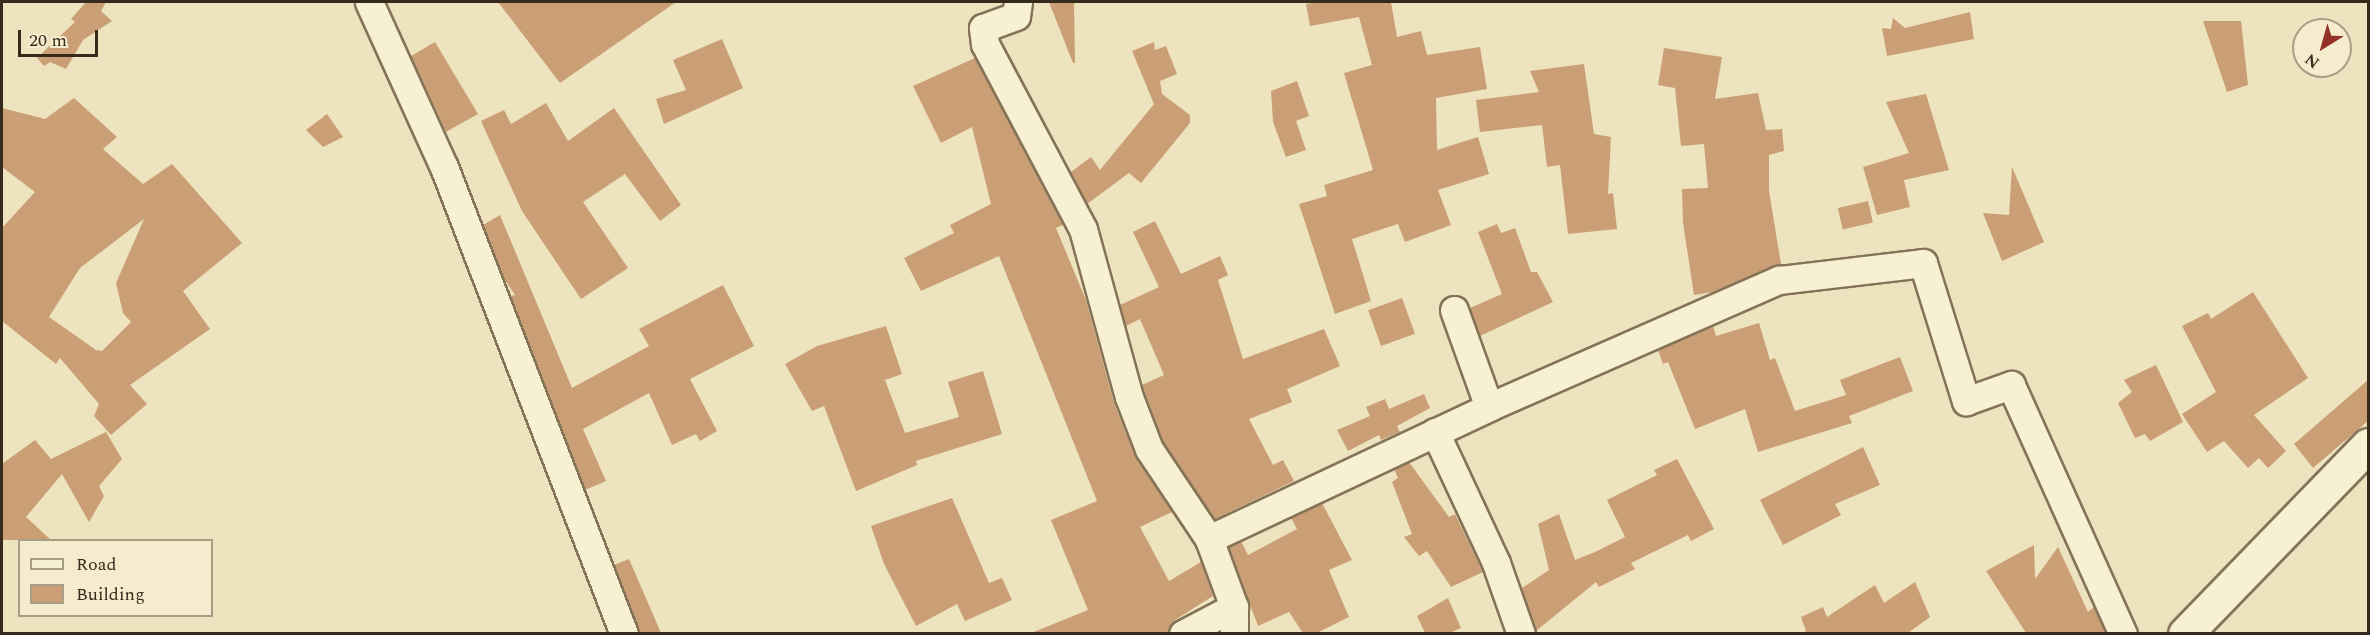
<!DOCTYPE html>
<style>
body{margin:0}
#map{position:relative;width:2370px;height:635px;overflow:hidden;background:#ede3bf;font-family:Spectral,serif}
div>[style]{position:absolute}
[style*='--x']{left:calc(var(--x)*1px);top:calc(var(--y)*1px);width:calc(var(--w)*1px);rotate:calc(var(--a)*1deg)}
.building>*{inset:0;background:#cb9f75;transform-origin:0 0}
.roads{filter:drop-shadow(2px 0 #857358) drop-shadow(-2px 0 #857358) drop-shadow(0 2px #857358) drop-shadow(0 -2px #857358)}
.minor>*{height:27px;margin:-13.5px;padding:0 13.5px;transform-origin:13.5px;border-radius:13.5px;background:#f8f0d2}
.tertiary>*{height:33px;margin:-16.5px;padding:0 16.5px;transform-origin:16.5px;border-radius:16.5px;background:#f8f0d2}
span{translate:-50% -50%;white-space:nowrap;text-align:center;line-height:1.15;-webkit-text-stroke:6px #f5ecce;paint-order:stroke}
.frame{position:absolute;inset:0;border:3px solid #352a1c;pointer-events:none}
.legend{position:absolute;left:18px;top:539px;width:195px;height:78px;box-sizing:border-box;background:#f5ecce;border:2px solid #a89e87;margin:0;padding:8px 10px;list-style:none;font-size:18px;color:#352a1c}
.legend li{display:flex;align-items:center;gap:12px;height:30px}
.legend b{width:30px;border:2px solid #a89e87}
.north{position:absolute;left:2292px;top:18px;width:60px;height:60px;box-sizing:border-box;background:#f5ecce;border:2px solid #a89e87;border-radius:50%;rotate:217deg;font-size:16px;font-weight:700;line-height:24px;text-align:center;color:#352a1c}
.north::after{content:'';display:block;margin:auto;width:21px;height:27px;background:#933028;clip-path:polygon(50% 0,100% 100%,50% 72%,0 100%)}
.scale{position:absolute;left:18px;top:30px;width:80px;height:27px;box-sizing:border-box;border:3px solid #352a1c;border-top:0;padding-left:8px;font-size:18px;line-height:21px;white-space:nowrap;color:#352a1c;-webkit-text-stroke:4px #f5ecce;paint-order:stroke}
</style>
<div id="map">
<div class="building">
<div style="clip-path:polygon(86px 2px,106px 2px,101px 11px,112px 21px,83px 40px,66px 69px,50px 62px,44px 66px,37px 58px,75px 22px,71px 19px)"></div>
<div style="clip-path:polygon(498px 2px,676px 2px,560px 83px)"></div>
<div style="clip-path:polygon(1049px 2px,1074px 2px,1075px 63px,1073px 63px)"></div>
<div style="clip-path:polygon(1319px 2px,1391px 2px,1397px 37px,1421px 31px,1427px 55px,1480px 47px,1487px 89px,1436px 98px,1437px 150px,1478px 137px,1489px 174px,1438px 190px,1451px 225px,1405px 242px,1398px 224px,1352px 239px,1371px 301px,1335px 314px,1299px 204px,1327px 196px,1324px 185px,1373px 170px,1344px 73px,1372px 65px,1359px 17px,1310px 26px,1306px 4px)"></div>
<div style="clip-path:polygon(1970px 12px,1974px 39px,1887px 56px,1882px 28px,1891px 29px,1893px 18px,1905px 28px)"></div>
<div style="clip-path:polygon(2203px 21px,2241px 21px,2248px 85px,2227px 92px)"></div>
<div style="clip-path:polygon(722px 39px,743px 88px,664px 124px,656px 99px,686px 90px,673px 60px)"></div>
<div style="clip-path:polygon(435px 42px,478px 114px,446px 132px,411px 56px)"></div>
<div style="clip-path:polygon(1154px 42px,1155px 50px,1166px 46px,1177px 74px,1160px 81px,1162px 94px,1190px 115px,1190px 123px,1141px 183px,1129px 173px,1087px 204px,1071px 172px,1091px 157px,1100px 170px,1154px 104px,1132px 51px)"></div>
<div style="clip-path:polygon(1664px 48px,1722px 57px,1715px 99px,1758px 93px,1766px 130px,1782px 129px,1784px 151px,1769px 155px,1769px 191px,1781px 264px,1713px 292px,1694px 295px,1683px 223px,1682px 189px,1708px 188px,1704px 144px,1681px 146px,1675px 88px,1658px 85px)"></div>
<div style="clip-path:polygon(975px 58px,1063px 225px,1056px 228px,1086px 300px,1114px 403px,1136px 458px,1172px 512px,1140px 527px,1169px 581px,1201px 562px,1213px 596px,1175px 620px,1167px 633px,1031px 633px,1088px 610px,1051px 520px,1097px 501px,999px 256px,921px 291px,904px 258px,954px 233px,950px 225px,991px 204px,972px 127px,941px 143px,913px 86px)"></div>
<div style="clip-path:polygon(1584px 64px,1594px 134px,1611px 137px,1608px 194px,1613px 193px,1617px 229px,1568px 234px,1560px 165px,1547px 167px,1542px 125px,1480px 132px,1476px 100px,1539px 92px,1530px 71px)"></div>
<div style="clip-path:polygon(1297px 81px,1309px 116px,1296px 121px,1306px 150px,1286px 157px,1273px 122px,1271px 91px)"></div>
<div style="clip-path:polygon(1926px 94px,1949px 170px,1904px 180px,1910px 207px,1877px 215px,1863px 167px,1909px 153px,1886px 102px)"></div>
<div style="clip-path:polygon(evenodd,74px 98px,117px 137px,103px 149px,143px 184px,172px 164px,242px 243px,183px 291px,210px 329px,130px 385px,147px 404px,111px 435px,94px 416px,99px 404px,60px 358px,56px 364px,2px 321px,2px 228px,35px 192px,2px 167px,2px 108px,45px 119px,74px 98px,144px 219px,116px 283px,123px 313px,131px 322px,102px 351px,96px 350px,49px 317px,80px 268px,144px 219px)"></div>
<div style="clip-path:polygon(546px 103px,568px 141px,614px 108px,681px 205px,660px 221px,625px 174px,583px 202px,628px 268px,581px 299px,522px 211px,481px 121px,504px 110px,511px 124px)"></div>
<div style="clip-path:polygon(327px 114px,343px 137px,323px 147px,306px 130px)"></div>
<div style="clip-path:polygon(2012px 167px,2044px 242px,2002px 261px,1983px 213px,2009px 215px)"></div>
<div style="left:1868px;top:201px;width:22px;height:31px;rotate:77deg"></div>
<div style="clip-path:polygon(500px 215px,572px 388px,649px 346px,639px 329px,723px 285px,754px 346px,690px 379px,717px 431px,700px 441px,696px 434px,672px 445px,649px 393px,583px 429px,606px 481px,585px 490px,511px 296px,515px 295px,503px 277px,483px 225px)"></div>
<div style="clip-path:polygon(1155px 221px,1181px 274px,1220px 256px,1228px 275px,1218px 280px,1243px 359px,1324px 329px,1340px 366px,1287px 389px,1292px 402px,1249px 419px,1273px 465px,1283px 460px,1294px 481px,1215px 519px,1163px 442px,1142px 385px,1164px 375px,1140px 319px,1126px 326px,1120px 305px,1159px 287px,1133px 232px)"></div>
<div style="clip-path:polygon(1497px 224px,1501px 233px,1515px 228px,1531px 272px,1537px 272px,1553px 302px,1480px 336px,1470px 308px,1502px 294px,1478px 232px)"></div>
<div style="clip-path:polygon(2253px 292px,2308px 378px,2254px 415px,2286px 451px,2268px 468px,2259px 458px,2248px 468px,2224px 441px,2207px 452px,2182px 414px,2216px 392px,2182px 326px,2208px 313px,2211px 319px)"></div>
<div style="left:1402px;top:298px;width:38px;height:36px;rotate:70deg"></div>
<div style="clip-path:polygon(1759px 323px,1770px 360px,1775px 358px,1795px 411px,1846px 395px,1840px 380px,1900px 357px,1913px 391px,1849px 416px,1852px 423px,1758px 452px,1745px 409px,1695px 429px,1668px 362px,1663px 364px,1658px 350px,1713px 326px,1716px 336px)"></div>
<div style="clip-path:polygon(886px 326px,902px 374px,885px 380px,905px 433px,959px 417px,948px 382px,983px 371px,1002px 434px,916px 461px,917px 465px,856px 491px,824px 406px,812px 411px,785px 364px,817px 346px)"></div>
<div style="clip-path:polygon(2156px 365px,2183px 422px,2150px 441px,2145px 434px,2135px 438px,2118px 403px,2132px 392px,2124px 380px)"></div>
<div style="clip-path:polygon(2368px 380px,2368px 421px,2313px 468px,2294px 444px)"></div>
<div style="clip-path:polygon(1424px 394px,1430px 408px,1397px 426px,1400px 432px,1381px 440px,1379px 435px,1348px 451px,1337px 430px,1370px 416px,1366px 407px,1385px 399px,1389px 409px)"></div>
<div style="clip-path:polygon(106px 432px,122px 459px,99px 486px,104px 496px,89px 522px,62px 474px,26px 517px,51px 540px,2px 540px,2px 464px,35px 440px,51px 459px)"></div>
<div style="clip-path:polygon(1863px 447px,1880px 485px,1835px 504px,1841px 515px,1783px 545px,1760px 500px)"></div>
<div style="clip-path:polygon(1677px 459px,1714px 529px,1691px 541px,1688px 535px,1631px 563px,1635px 569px,1599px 587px,1596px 582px,1536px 631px,1522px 588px,1549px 570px,1538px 524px,1559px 514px,1575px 560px,1595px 552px,1625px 537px,1607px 500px,1657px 475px,1654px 470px)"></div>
<div style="clip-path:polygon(1409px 462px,1449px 517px,1455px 514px,1483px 572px,1451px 587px,1427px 551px,1419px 556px,1404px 537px,1412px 534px,1392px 482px,1398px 478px,1394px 469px)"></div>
<div style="clip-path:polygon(952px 498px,989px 583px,1002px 578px,1012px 600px,965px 621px,957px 604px,916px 626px,884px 564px,871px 526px)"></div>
<div style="clip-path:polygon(1322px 503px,1352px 560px,1329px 570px,1349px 617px,1317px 633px,1303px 633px,1289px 612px,1258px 626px,1229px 547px,1241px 541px,1248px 555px,1297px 529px,1291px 518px)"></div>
<div style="clip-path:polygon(2034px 545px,2035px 579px,2058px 547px,2088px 612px,2094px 607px,2106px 633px,2026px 633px,1986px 571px)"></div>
<div style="clip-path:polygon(629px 559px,661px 633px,639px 633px,614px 565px)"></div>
<div style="clip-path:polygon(1915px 582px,1930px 617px,1908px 633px,1803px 633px,1806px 631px,1801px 617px,1823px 607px,1827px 617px,1875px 585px,1884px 603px)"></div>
<div style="clip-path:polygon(1448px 598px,1461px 628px,1450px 633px,1425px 633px,1417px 616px)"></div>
</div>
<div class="roads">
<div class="minor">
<div style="--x:369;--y:2;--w:181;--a:65.6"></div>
<div style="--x:444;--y:167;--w:500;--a:68.92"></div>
<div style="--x:1018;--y:2;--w:14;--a:98"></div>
<div style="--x:1016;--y:16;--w:35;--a:160"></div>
<div style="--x:983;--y:28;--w:16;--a:83"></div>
<div style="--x:985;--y:44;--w:209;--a:62.1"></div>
<div style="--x:1083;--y:229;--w:174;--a:74.7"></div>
<div style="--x:1129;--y:397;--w:56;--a:69"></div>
<div style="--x:1149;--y:449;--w:108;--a:56.3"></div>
<div style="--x:1209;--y:539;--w:72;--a:69.8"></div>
<div style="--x:1234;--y:607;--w:27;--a:90"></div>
<div style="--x:1454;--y:310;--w:103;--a:70.2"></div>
<div style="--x:1435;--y:432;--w:145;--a:65"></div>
<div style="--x:1496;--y:563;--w:75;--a:70.6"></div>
<div style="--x:1209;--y:539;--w:310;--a:-25.2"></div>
<div style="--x:1489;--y:407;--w:317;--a:-23.7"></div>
<div style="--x:1779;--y:280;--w:145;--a:-6.7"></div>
<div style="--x:1923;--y:263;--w:145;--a:72.7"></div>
<div style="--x:1966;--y:401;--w:48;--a:-19.6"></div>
<div style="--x:2011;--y:385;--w:273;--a:65.8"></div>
<div style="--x:1183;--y:634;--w:58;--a:-27.9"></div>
</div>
<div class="tertiary">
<div style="--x:2185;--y:634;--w:263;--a:-45.9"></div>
</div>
</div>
<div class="frame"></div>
<ul class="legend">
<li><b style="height:8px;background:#f8f0d2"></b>Road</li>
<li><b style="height:16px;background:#cb9f75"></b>Building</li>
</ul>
<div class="north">N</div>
<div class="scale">20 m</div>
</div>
